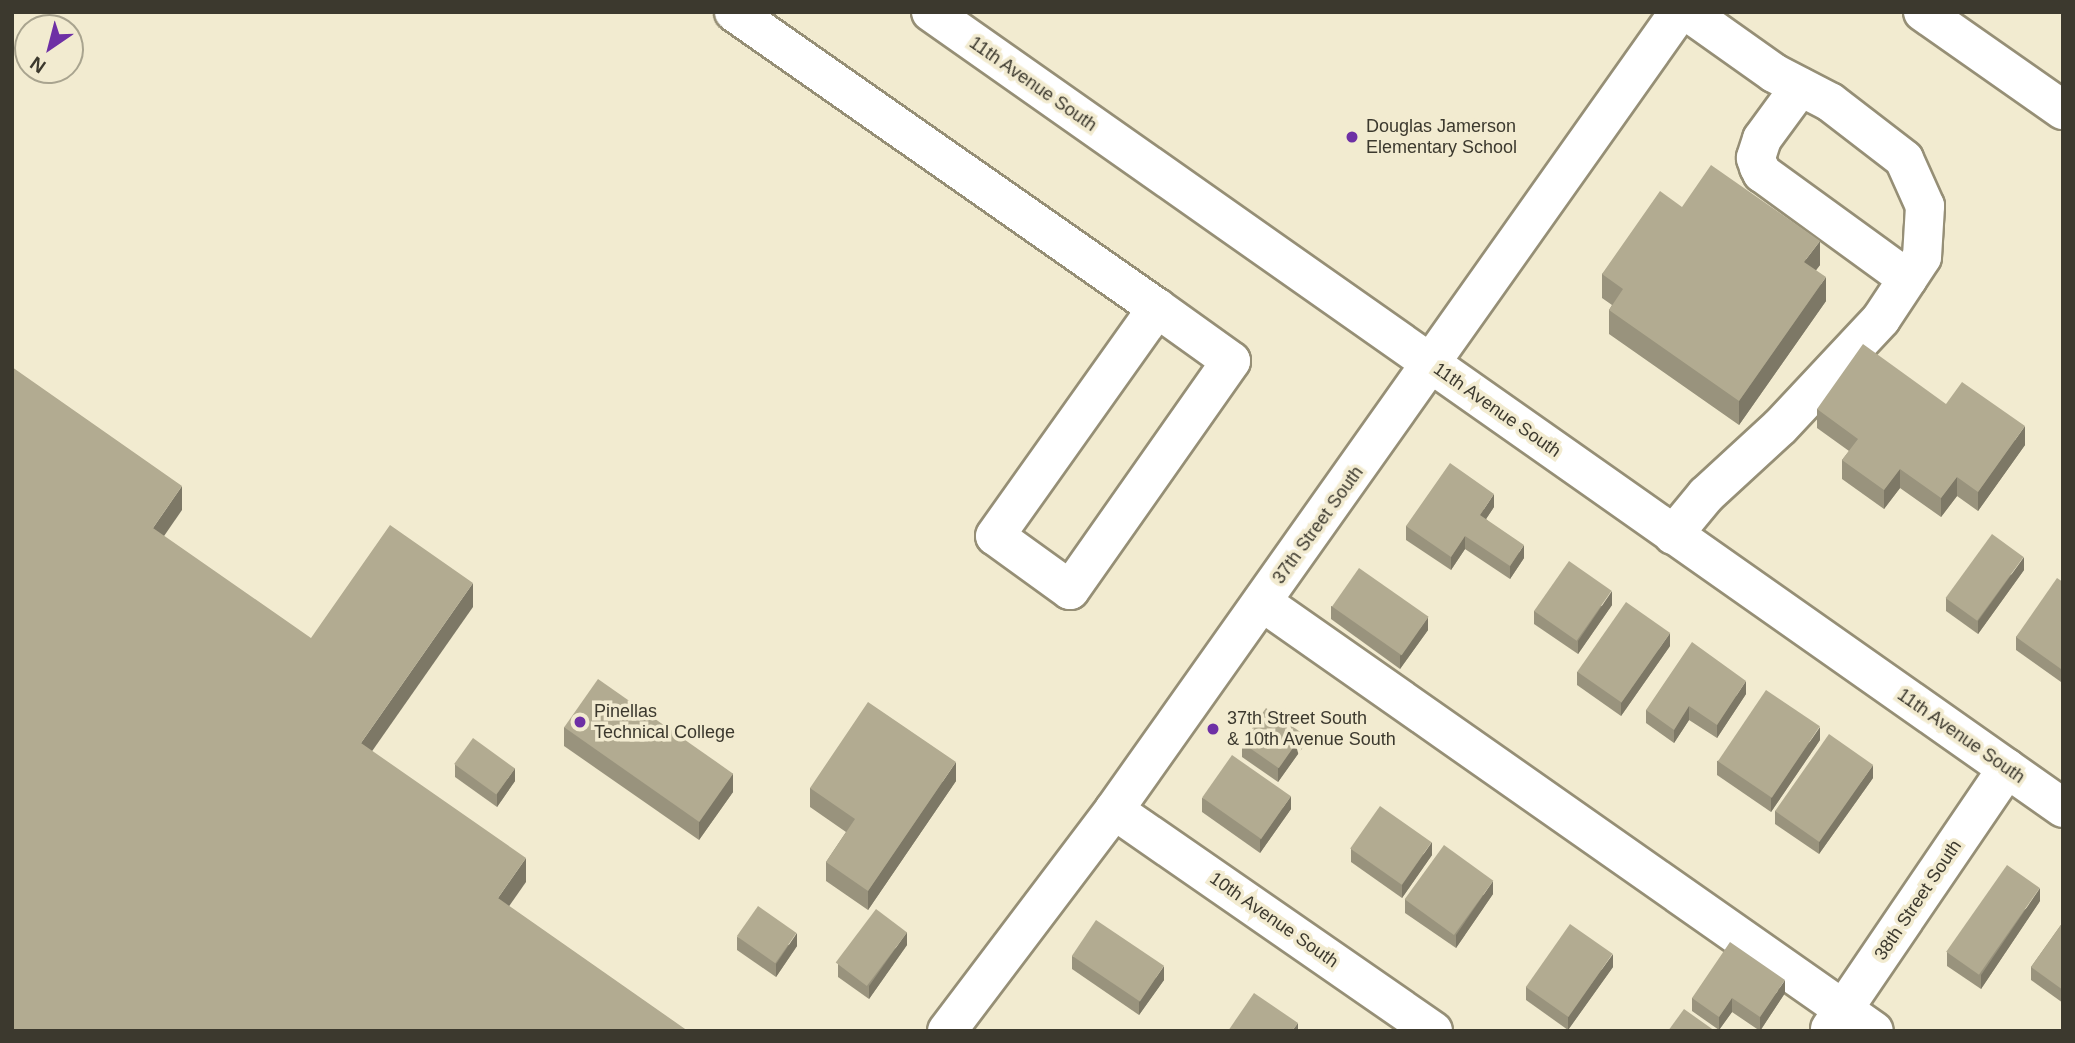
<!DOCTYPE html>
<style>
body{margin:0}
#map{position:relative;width:2075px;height:1043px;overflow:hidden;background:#f2ebd0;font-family:Arial,sans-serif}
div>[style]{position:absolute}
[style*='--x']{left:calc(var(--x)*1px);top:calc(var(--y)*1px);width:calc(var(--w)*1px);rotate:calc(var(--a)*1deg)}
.roads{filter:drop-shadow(2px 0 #968f76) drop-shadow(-2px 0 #968f76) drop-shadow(0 2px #968f76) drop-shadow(0 -2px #968f76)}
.minor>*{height:38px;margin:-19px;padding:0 19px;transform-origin:19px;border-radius:19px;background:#fff}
.wall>*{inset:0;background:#99937d}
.shaded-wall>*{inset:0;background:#7d7866}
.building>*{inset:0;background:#b2ab91;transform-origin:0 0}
.dots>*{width:19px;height:19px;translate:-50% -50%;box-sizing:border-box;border:4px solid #f2ebd0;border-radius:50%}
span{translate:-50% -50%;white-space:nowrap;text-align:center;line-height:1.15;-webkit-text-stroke:7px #f2ebd0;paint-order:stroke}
.street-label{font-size:18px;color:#3c392e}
.poi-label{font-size:18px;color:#3c392e}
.left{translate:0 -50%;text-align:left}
.frame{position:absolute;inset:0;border:14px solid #3c392e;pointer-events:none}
.north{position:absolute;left:14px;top:14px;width:70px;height:70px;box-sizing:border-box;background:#f2ebd0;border:2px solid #a9a48f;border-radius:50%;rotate:215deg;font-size:19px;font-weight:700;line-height:28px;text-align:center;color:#3c392e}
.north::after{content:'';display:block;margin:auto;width:24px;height:32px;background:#6e30a5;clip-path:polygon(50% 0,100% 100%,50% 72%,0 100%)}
</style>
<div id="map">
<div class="roads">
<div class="minor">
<div style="--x:734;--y:12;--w:516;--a:34.98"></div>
<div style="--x:1157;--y:308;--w:91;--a:35.6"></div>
<div style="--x:1231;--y:361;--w:280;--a:125.1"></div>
<div style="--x:1070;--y:590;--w:92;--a:-144.2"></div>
<div style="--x:995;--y:536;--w:280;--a:-54.6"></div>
<div style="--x:931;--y:12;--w:1384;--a:35.11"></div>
<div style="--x:1923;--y:12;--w:171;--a:35"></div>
<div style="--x:1800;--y:87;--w:64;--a:126.2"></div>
<div style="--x:1762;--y:139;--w:20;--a:108"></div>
<div style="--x:1756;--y:158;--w:9;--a:72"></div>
<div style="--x:1759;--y:167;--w:7;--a:63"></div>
<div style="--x:1762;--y:173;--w:180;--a:36"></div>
<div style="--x:1673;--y:535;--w:52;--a:-50.5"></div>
<div style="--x:1706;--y:495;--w:100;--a:-42.6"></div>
<div style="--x:1780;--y:427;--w:148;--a:-46.9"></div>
<div style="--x:1881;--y:319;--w:74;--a:-56.5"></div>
<div style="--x:1922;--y:257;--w:51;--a:-86.6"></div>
<div style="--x:1925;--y:206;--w:51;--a:-114.1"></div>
<div style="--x:1904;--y:159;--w:93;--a:-142.4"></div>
<div style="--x:1830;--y:102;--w:63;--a:-152.6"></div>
<div style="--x:1774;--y:73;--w:105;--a:-144.7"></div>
<div style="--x:1262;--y:602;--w:747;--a:35.03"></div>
<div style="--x:1114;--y:810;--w:388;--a:34.7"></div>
<div style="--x:1830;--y:1029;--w:315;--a:-55.8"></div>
<div style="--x:947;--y:1031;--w:277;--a:-52.9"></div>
<div style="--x:1114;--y:810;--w:978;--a:-54.7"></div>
</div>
</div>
<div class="wall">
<div style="clip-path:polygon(1682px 207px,1820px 265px,1816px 270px,1826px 301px,1739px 425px,1609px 334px,1609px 310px,1612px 305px,1602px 298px,1602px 274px)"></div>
<div style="clip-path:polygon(1946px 404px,2025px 445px,1978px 511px,1957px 496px,1941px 517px,1900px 488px,1884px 509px,1842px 479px,1842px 460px,1849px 451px,1817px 428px,1817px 409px)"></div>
<div style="clip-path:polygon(1494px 507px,1486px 519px,1524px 558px,1510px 579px,1465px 549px,1451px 570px,1406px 540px,1406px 526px)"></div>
<div style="clip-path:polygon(2024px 570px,1978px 634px,1946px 611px,1946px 598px)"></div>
<div style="clip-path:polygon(2063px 582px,2061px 682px,2016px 650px,2016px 637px)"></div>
<div style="clip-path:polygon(1612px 605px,1578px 654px,1534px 624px,1534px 611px)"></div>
<div style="clip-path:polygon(1331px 606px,1428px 630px,1400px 669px,1331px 619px)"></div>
<div style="clip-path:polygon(1670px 646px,1621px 716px,1577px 685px,1577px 672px)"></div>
<div style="clip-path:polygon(1746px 694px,1717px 738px,1689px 720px,1674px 743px,1646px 723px,1646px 710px)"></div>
<div style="clip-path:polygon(564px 727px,733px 792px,699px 840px,564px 746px)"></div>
<div style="clip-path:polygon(1820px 740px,1771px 812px,1717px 775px,1717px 761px)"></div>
<div style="clip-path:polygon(1242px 743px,1303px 747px,1278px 782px,1242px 757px)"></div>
<div style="clip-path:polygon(455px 764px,515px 781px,497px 807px,455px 777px)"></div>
<div style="clip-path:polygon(1873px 778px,1819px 854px,1775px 824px,1775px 811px)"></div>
<div style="clip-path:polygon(956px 781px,868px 910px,826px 881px,826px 862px,846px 832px,810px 807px,810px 788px)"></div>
<div style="clip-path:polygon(1202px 798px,1291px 809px,1260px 853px,1202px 812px)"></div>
<div style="clip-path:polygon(1351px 849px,1432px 855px,1402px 898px,1351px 862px)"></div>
<div style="clip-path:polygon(1493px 894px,1456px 948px,1405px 913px,1405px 899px)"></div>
<div style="clip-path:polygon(2040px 901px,1981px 989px,1947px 966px,1947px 952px)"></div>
<div style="clip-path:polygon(2063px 922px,2063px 1003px,2031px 980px,2031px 967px)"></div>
<div style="clip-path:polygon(737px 937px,797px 946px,776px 977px,737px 950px)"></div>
<div style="clip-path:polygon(907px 945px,869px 999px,838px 977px,838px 964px)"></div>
<div style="clip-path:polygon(1072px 956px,1164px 980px,1139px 1015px,1072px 969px)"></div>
<div style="clip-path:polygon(1613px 967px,1568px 1030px,1526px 1000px,1526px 987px)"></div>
<div style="clip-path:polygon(1785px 993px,1760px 1031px,1732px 1012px,1719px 1030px,1692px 1011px,1692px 998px)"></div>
</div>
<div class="shaded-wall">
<div style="clip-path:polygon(1820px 241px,1820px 265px,1804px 286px,1804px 262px)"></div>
<div style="clip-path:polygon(1826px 277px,1826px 301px,1739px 425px,1739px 401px)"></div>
<div style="clip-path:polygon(2025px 426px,2025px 445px,1978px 511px,1978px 492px)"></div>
<div style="clip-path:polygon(1900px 469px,1900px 488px,1884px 509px,1884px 490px)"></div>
<div style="clip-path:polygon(1957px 477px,1957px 496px,1941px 517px,1941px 498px)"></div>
<div style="clip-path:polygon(182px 486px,182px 510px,153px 552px,153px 528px)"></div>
<div style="clip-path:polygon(1494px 494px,1494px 507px,1480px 528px,1480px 515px)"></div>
<div style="clip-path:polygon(1465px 536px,1465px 549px,1451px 570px,1451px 557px)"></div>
<div style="clip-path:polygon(1524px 545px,1524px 558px,1510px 579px,1510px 566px)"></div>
<div style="clip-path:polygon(2024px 557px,2024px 570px,1978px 634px,1978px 621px)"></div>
<div style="clip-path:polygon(473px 583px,473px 607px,361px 767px,361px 743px)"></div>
<div style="clip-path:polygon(1612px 591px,1612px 605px,1578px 654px,1578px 641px)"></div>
<div style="clip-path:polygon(1428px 617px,1428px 630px,1400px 669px,1400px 656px)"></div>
<div style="clip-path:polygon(1670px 633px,1670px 646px,1621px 716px,1621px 703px)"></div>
<div style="clip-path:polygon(2063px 667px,2063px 680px,2061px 682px,2061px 669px)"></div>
<div style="clip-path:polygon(1746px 681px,1746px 694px,1717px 738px,1717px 725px)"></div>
<div style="clip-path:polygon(1689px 706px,1689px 720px,1674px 743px,1674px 730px)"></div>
<div style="clip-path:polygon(1820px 727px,1820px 740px,1771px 812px,1771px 798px)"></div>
<div style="clip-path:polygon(1303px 734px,1303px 747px,1278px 782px,1278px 768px)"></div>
<div style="clip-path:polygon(956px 762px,956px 781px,868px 910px,868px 891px)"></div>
<div style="clip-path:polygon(1873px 765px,1873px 778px,1819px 854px,1819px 841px)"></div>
<div style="clip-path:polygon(515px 768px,515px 781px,497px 807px,497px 794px)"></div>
<div style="clip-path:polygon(733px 773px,733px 792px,699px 840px,699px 821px)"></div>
<div style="clip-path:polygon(1291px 796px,1291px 809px,1260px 853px,1260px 840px)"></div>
<div style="clip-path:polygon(1432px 842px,1432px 855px,1402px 898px,1402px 885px)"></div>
<div style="clip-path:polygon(526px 858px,526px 882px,498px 922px,498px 898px)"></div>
<div style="clip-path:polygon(1493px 881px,1493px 894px,1456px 948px,1456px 935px)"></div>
<div style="clip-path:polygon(2040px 888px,2040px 901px,1981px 989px,1981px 975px)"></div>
<div style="clip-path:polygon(907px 932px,907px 945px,869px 999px,869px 986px)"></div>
<div style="clip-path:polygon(797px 933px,797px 946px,776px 977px,776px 964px)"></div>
<div style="clip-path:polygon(1613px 954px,1613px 967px,1568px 1030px,1568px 1016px)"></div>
<div style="clip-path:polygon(1164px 966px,1164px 980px,1139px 1015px,1139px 1002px)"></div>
<div style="clip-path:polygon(1785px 980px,1785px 993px,1760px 1031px,1760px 1017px)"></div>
<div style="clip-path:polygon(1732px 998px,1732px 1012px,1719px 1030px,1719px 1017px)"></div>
<div style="clip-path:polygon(1298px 1023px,1298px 1031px,1292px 1031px)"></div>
</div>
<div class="building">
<div style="clip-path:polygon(1711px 165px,1820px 241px,1804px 262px,1826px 277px,1739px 401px,1609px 310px,1623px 289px,1602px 274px,1660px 191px,1682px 207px)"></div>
<div style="clip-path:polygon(1863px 344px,1946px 404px,1962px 382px,2025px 426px,1978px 492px,1957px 477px,1941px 498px,1900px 469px,1884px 490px,1842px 460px,1858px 439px,1817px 409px)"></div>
<div style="clip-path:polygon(12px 367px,182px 486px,153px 528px,311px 638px,390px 525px,473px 583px,361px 743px,526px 858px,498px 898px,688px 1031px,12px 1031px)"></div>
<div style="clip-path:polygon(1450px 463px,1494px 494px,1480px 515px,1524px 545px,1510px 566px,1465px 536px,1451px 557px,1406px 526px)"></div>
<div style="left:1992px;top:534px;width:39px;height:79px;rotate:36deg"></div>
<div style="left:1569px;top:561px;width:52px;height:61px;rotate:35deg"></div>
<div style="left:1359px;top:568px;width:85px;height:47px;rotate:35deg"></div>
<div style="clip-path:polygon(2057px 578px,2063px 582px,2063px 667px,2061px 669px,2016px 637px)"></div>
<div style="left:1626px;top:602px;width:54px;height:85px;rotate:35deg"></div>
<div style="clip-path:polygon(1692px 642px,1746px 681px,1717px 725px,1689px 706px,1674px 730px,1646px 710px)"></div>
<div style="left:598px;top:679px;width:165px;height:59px;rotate:35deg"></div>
<div style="left:1766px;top:690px;width:65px;height:86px;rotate:34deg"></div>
<div style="clip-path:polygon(868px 702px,956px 762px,868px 891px,826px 862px,855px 819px,810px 788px)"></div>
<div style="left:1266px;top:708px;width:45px;height:42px;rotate:35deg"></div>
<div style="left:1829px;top:734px;width:54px;height:94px;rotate:35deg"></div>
<div style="left:473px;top:738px;width:52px;height:32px;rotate:36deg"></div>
<div style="left:1232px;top:755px;width:72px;height:52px;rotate:35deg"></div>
<div style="left:1380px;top:806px;width:63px;height:52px;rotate:35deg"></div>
<div style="left:1444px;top:845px;width:61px;height:67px;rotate:36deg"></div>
<div style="left:2007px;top:865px;width:40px;height:106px;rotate:35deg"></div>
<div style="left:758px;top:906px;width:47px;height:37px;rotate:35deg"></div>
<div style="left:876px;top:909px;width:39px;height:67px;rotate:37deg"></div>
<div style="left:1096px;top:920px;width:82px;height:43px;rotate:34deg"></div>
<div style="clip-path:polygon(2063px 922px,2063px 990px,2031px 967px)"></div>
<div style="left:1570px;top:924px;width:52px;height:77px;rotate:35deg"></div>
<div style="clip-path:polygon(1730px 942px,1785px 980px,1760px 1017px,1732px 998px,1719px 1017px,1692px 998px)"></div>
<div style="clip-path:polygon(1254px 993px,1298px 1023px,1292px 1031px,1228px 1031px)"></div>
<div style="clip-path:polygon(1684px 1009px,1715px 1031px,1668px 1031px)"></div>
</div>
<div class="dots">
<div style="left:1352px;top:137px;background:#6e30a5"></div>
<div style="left:580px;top:722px;background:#6e30a5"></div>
<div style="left:1213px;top:729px;background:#6e30a5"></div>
</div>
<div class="street-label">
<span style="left:1033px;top:84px;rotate:35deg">11th Avenue South</span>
<span style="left:1497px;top:410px;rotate:35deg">11th Avenue South</span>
<span style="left:1318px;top:525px;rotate:-54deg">37th Street South</span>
<span style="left:1961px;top:736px;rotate:35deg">11th Avenue South</span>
<span style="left:1918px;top:900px;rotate:-56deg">38th Street South</span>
<span style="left:1274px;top:920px;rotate:35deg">10th Avenue South</span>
</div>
<div class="poi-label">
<span class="left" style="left:1366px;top:137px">Douglas Jamerson<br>Elementary School</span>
<span class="left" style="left:594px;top:722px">Pinellas<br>Technical College</span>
<span class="left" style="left:1227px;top:729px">37th Street South<br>&amp; 10th Avenue South</span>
</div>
<div class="frame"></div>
<div class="north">N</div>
</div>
